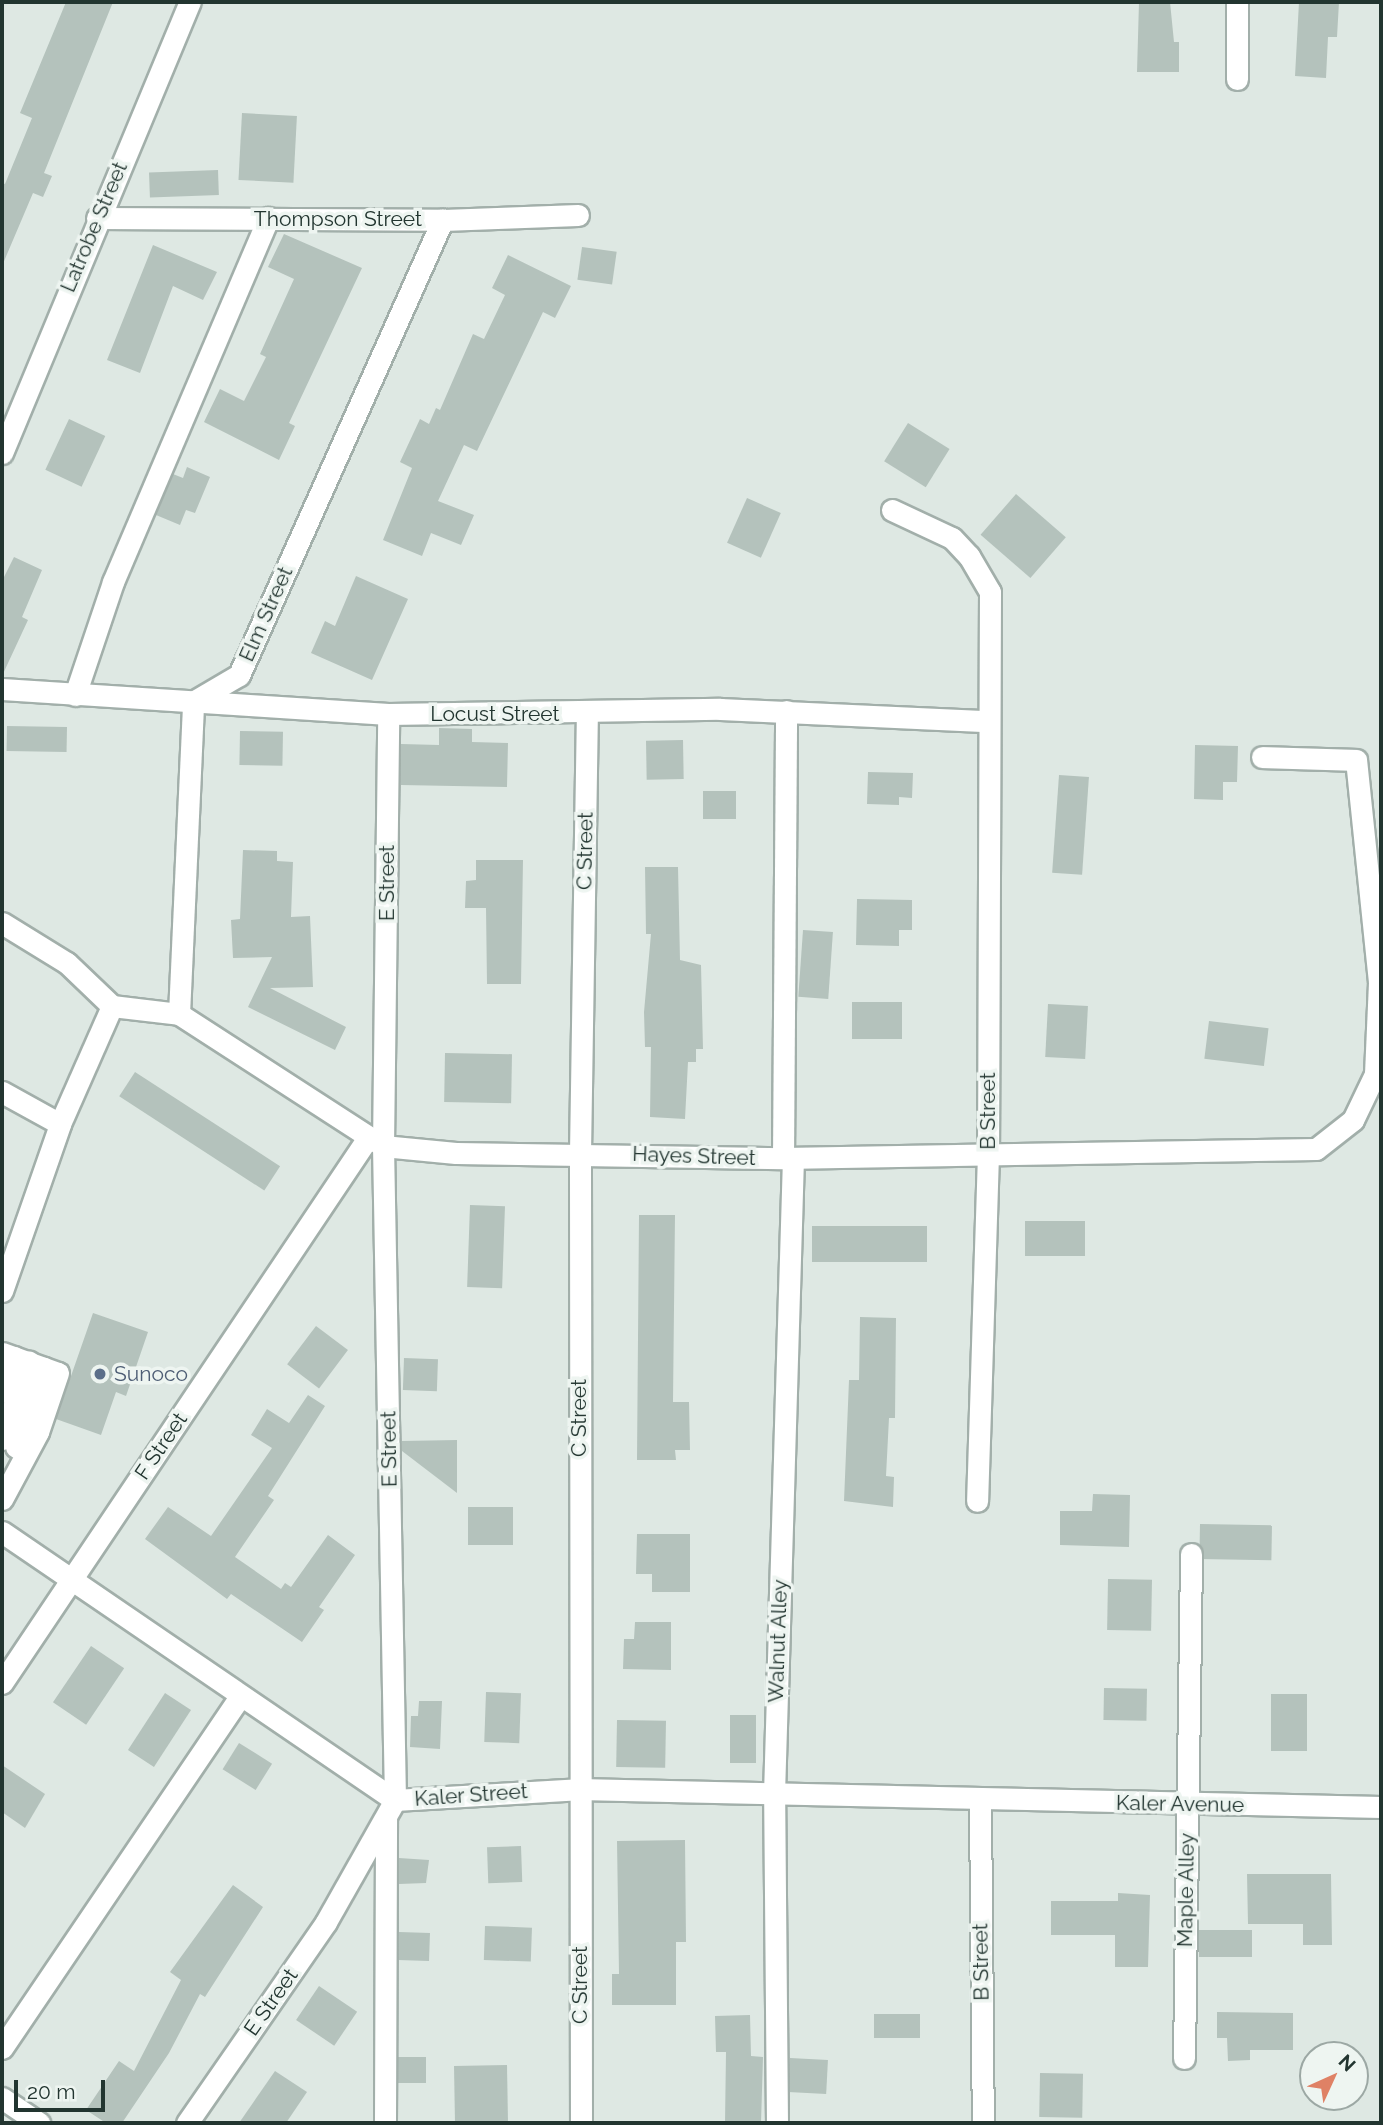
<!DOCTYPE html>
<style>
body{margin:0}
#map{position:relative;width:1383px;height:2125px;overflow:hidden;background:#dee8e3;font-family:Raleway,sans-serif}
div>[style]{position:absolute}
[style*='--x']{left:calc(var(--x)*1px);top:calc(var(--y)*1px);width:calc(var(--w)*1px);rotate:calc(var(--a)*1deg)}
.building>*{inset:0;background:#b4c2bc;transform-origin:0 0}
.roads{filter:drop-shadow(2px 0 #a2afaa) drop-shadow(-2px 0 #a2afaa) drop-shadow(0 2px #a2afaa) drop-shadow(0 -2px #a2afaa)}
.minor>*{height:21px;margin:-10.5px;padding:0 10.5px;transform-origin:10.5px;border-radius:10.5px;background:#fff}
.dots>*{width:19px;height:19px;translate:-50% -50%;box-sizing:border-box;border:4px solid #eef5f1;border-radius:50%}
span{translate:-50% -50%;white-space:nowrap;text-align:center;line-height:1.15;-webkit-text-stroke:7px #eef5f1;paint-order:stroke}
.street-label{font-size:21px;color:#223530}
.service-label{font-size:21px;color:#4e5e75}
.left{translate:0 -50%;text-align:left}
.frame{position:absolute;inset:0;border:4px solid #223530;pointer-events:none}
.north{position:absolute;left:1299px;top:2041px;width:70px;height:70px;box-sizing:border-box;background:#eef5f1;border:2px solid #9ca8a4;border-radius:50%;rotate:45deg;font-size:19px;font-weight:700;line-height:28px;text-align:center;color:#223530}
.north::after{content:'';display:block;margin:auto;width:24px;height:32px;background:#df8165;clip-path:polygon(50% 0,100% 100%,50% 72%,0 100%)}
.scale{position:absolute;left:14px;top:2080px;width:91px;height:32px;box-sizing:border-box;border:4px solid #223530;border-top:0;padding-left:9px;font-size:21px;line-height:24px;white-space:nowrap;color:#223530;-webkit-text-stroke:5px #eef5f1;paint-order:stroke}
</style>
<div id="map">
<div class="building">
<div style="clip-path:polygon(66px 2px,113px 2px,44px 173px,52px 176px,43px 197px,33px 193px,2px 266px,2px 183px,5px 184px,32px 118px,20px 113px)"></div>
<div style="clip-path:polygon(1139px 2px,1170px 2px,1174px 42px,1179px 42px,1179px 72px,1137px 72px)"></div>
<div style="clip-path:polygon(1299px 2px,1339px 2px,1337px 37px,1328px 37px,1326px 78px,1295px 76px)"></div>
<div style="left:242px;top:113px;width:55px;height:67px;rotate:3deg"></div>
<div style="left:218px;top:170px;width:25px;height:69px;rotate:88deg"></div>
<div style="clip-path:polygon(284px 234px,362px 268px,289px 423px,295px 426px,279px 460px,204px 422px,220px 389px,244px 401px,266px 357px,260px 354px,294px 279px,268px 267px)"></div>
<div style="clip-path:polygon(153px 245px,217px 272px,203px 300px,173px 286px,140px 373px,107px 360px)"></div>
<div style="left:582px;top:247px;width:35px;height:33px;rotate:8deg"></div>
<div style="clip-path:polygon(508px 255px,571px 286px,555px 318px,543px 312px,477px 451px,464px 445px,438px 501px,474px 515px,461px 545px,431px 533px,422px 556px,383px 540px,412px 468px,400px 462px,420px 419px,429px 424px,436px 408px,440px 410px,473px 334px,484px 339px,505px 295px,492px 288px)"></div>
<div style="left:69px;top:419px;width:40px;height:56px;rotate:25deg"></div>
<div style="left:908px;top:423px;width:49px;height:45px;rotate:32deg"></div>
<div style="clip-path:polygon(187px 467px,210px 477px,195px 513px,186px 510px,180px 525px,156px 515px,173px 474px,183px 478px)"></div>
<div style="left:1016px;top:494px;width:66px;height:54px;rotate:41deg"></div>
<div style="left:747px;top:498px;width:37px;height:49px;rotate:24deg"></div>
<div style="clip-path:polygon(14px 557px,42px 570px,22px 617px,28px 620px,2px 676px,2px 581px)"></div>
<div style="clip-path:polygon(356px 576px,408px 599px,372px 680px,311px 653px,325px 621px,335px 626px)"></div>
<div style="left:7px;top:726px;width:60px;height:25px;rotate:1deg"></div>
<div style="clip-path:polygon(439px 728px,472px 729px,472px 742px,508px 743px,507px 787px,401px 785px,401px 744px,439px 745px)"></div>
<div style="left:240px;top:731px;width:43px;height:34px;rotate:1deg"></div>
<div style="left:683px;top:740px;width:39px;height:37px;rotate:89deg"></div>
<div style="clip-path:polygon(1195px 745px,1238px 746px,1237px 782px,1223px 782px,1223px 800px,1194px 799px)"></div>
<div style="clip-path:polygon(868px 772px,913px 773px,912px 798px,899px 797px,899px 805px,867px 804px)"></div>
<div style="left:1059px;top:775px;width:30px;height:98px;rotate:4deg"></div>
<div style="left:703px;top:791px;width:33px;height:28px"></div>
<div style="clip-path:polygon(243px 850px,277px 851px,277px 861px,293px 862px,291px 917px,310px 916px,313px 987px,270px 988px,346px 1027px,335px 1050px,248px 1007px,272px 957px,233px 958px,231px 920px,240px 919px)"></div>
<div style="clip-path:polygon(476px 860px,523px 860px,521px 984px,487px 984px,486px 908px,465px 908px,466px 881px,476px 880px)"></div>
<div style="clip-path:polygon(645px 867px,678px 867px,680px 960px,701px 965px,703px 1049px,696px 1049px,696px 1062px,688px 1062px,685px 1119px,650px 1117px,651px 1047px,645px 1047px,644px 1012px,651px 934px,646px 934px)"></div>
<div style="clip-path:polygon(857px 899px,912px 900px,912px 930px,899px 930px,899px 946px,856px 945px)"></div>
<div style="left:803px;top:930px;width:30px;height:67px;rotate:4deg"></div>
<div style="left:852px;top:1002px;width:50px;height:37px"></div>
<div style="left:1048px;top:1004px;width:40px;height:53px;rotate:3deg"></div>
<div style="left:1209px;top:1021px;width:60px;height:38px;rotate:7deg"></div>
<div style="left:445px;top:1053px;width:67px;height:49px;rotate:1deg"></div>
<div style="left:135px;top:1072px;width:173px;height:29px;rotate:33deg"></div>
<div style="left:470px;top:1205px;width:35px;height:82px;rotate:2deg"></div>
<div style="clip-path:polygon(639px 1215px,675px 1215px,673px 1402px,689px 1402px,690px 1450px,675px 1450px,676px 1460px,637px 1460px)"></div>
<div style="left:1025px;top:1221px;width:60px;height:35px"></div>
<div style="left:812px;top:1226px;width:115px;height:36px"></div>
<div style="clip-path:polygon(93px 1313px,148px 1332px,126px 1396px,116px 1392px,101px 1435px,56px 1419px)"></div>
<div style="clip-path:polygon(860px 1317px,896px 1318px,895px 1418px,889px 1418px,886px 1476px,894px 1477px,893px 1507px,844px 1501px,849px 1380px,859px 1380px)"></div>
<div style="left:316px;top:1326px;width:40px;height:48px;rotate:37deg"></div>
<div style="left:404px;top:1358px;width:34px;height:32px;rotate:2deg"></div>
<div style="clip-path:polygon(308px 1395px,325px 1406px,268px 1496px,274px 1500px,235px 1557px,281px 1589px,285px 1583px,291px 1587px,328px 1535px,355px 1555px,319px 1607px,324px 1610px,302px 1642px,231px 1594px,227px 1599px,145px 1539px,168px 1507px,211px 1536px,272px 1448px,251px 1435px,267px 1409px,289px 1423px)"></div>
<div style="clip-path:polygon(457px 1440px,457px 1493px,402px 1451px,402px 1441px)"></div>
<div style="clip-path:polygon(1093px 1494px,1130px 1495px,1129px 1547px,1060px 1545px,1060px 1511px,1092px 1511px)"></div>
<div style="left:468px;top:1507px;width:45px;height:38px"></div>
<div style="left:1200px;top:1524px;width:72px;height:35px;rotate:1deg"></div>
<div style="clip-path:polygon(637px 1534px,690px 1534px,690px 1592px,652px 1592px,652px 1574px,636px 1574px)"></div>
<div style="left:1108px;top:1579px;width:44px;height:51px;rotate:1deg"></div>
<div style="clip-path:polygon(635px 1622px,671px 1622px,671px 1670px,623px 1669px,624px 1639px,634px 1639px)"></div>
<div style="left:91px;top:1646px;width:40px;height:68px;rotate:34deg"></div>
<div style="left:1104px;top:1688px;width:43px;height:32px;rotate:1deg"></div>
<div style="left:486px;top:1692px;width:35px;height:50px;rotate:2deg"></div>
<div style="left:165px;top:1693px;width:31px;height:68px;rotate:33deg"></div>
<div style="left:1271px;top:1694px;width:36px;height:57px"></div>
<div style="clip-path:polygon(419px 1701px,442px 1701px,440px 1749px,410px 1747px,411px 1716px,418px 1716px)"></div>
<div style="left:730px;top:1715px;width:26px;height:48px"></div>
<div style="left:617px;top:1720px;width:49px;height:47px;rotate:1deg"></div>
<div style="left:239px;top:1743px;width:39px;height:31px;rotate:32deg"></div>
<div style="clip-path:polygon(2px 1765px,45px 1794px,25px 1828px,2px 1812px)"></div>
<div style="clip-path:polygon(685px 1840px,686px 1942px,676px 1942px,676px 2005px,612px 2005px,612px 1974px,619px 1974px,617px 1841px)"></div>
<div style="left:521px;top:1846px;width:36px;height:34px;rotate:88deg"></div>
<div style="clip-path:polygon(399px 1858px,429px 1860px,426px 1883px,399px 1884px)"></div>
<div style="clip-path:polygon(1247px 1874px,1331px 1874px,1332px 1945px,1303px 1945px,1303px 1924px,1248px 1924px)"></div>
<div style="clip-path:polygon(233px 1885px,263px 1907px,205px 1997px,200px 1994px,169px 2053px,122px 2123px,106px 2123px,86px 2110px,119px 2061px,134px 2071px,181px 1980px,170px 1972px)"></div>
<div style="clip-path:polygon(1118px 1893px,1150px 1895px,1148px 1967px,1115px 1967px,1115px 1935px,1051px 1935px,1051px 1901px,1118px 1901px)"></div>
<div style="left:485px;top:1926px;width:47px;height:34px;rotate:2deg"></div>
<div style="left:1199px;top:1930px;width:53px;height:27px"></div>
<div style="left:399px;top:1932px;width:31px;height:28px;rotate:2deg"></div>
<div style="left:319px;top:1986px;width:46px;height:41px;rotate:34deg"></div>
<div style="clip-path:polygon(1217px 2012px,1293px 2013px,1293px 2050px,1250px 2050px,1250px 2060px,1228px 2061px,1227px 2038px,1217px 2038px)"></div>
<div style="left:874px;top:2014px;width:46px;height:24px"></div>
<div style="clip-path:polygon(750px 2015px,751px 2056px,763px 2057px,761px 2123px,725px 2123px,726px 2052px,716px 2052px,715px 2016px)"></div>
<div style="left:398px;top:2057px;width:28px;height:26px"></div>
<div style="left:790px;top:2058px;width:38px;height:34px;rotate:3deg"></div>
<div style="left:507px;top:2065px;width:58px;height:53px;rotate:89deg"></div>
<div style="clip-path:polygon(275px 2071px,307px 2092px,286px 2123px,239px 2123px)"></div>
<div style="left:1040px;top:2073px;width:43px;height:44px;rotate:1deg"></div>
</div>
<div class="roads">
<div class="minor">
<div style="--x:1237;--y:79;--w:77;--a:-90"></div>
<div style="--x:97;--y:218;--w:346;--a:0.3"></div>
<div style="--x:443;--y:220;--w:135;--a:-2.1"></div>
<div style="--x:2;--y:453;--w:489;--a:-67.4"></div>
<div style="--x:892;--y:510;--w:66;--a:25"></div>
<div style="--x:952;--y:538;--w:25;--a:47"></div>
<div style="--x:969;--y:556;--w:42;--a:59.7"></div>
<div style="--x:990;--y:592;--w:562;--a:90.2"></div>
<div style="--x:988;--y:1154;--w:347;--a:91.8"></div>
<div style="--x:2;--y:689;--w:387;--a:3.7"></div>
<div style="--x:388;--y:714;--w:332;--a:-0.9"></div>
<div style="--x:720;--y:709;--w:268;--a:2.6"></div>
<div style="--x:75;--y:695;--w:119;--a:-71.4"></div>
<div style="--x:113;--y:582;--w:396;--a:-66.9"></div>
<div style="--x:2;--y:923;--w:76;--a:31.6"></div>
<div style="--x:67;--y:963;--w:62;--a:43.7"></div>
<div style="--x:112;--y:1006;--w:67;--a:6.8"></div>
<div style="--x:179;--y:1014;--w:243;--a:32.9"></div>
<div style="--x:383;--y:1146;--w:73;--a:5.5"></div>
<div style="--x:456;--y:1153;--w:327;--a:0.9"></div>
<div style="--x:783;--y:1158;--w:533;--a:-0.97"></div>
<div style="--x:1316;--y:1149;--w:47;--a:-38.1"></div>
<div style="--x:1353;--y:1120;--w:51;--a:-64.4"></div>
<div style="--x:1375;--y:1074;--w:92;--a:-87.5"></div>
<div style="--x:1379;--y:982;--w:223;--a:-95.9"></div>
<div style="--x:1356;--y:760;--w:94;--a:-178.2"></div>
<div style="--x:179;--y:1014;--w:312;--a:-87.4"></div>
<div style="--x:193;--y:702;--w:53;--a:-30.4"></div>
<div style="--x:239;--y:675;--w:499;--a:-65.9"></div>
<div style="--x:2;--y:1092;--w:66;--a:28.9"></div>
<div style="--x:783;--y:1158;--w:447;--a:-89.6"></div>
<div style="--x:2;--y:1291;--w:177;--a:-70.8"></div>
<div style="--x:60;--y:1124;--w:129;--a:-66.2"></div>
<div style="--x:2;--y:1353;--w:59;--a:19.7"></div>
<div style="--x:58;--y:1373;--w:62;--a:108.7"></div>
<div style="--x:38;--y:1432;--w:76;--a:118.2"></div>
<div style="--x:2;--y:1392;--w:37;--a:-71"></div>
<div style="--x:2;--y:1439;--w:82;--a:-70.7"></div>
<div style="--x:16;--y:1447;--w:84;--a:-70.5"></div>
<div style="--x:2;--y:1532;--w:476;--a:34.3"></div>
<div style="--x:395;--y:1800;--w:183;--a:-3.4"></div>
<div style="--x:578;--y:1789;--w:803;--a:1.28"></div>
<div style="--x:2;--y:1683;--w:655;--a:-56.14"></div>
<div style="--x:980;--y:1801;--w:322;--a:89.5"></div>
<div style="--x:2;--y:2048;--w:425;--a:-55.9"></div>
<div style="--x:1184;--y:2058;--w:504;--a:-89.2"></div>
<div style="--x:2;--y:2098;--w:45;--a:34"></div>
<div style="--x:187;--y:2123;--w:244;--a:-55.3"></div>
<div style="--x:326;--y:1922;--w:140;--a:-60.5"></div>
<div style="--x:395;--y:1800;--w:654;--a:-91.05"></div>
<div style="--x:383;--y:1146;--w:432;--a:-89.3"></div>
<div style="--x:385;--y:2123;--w:306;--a:-89.8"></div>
<div style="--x:581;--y:2123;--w:970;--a:-90.06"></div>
<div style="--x:580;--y:1153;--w:440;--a:-89.1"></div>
<div style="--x:777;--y:2123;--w:329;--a:-90.5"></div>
<div style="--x:774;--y:1794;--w:636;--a:-88.29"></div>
</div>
</div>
<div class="dots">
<div style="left:100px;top:1374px;background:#5c6f8a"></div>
</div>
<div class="street-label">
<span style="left:338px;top:219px">Thompson Street</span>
<span style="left:94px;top:227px;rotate:-67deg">Latrobe Street</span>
<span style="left:266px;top:614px;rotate:-66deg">Elm Street</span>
<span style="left:495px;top:714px">Locust Street</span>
<span style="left:585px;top:851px;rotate:-89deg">C Street</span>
<span style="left:387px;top:883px;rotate:-90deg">E Street</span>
<span style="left:988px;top:1111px;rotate:-90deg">B Street</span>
<span style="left:694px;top:1156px;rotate:2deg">Hayes Street</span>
<span style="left:579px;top:1418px;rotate:-90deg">C Street</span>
<span style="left:161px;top:1446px;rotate:-56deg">F Street</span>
<span style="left:389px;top:1449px;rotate:-91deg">E Street</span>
<span style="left:778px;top:1641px;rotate:-88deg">Walnut Alley</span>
<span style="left:471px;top:1795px;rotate:-4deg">Kaler Street</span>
<span style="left:1180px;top:1804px;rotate:1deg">Kaler Avenue</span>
<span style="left:1186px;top:1890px;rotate:-89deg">Maple Alley</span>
<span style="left:981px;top:1962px;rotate:-91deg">B Street</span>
<span style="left:580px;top:1985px;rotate:-90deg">C Street</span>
<span style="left:271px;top:2002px;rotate:-55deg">E Street</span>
</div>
<div class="service-label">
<span class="left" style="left:114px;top:1374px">Sunoco</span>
</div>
<div class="frame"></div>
<div class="north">N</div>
<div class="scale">20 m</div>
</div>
